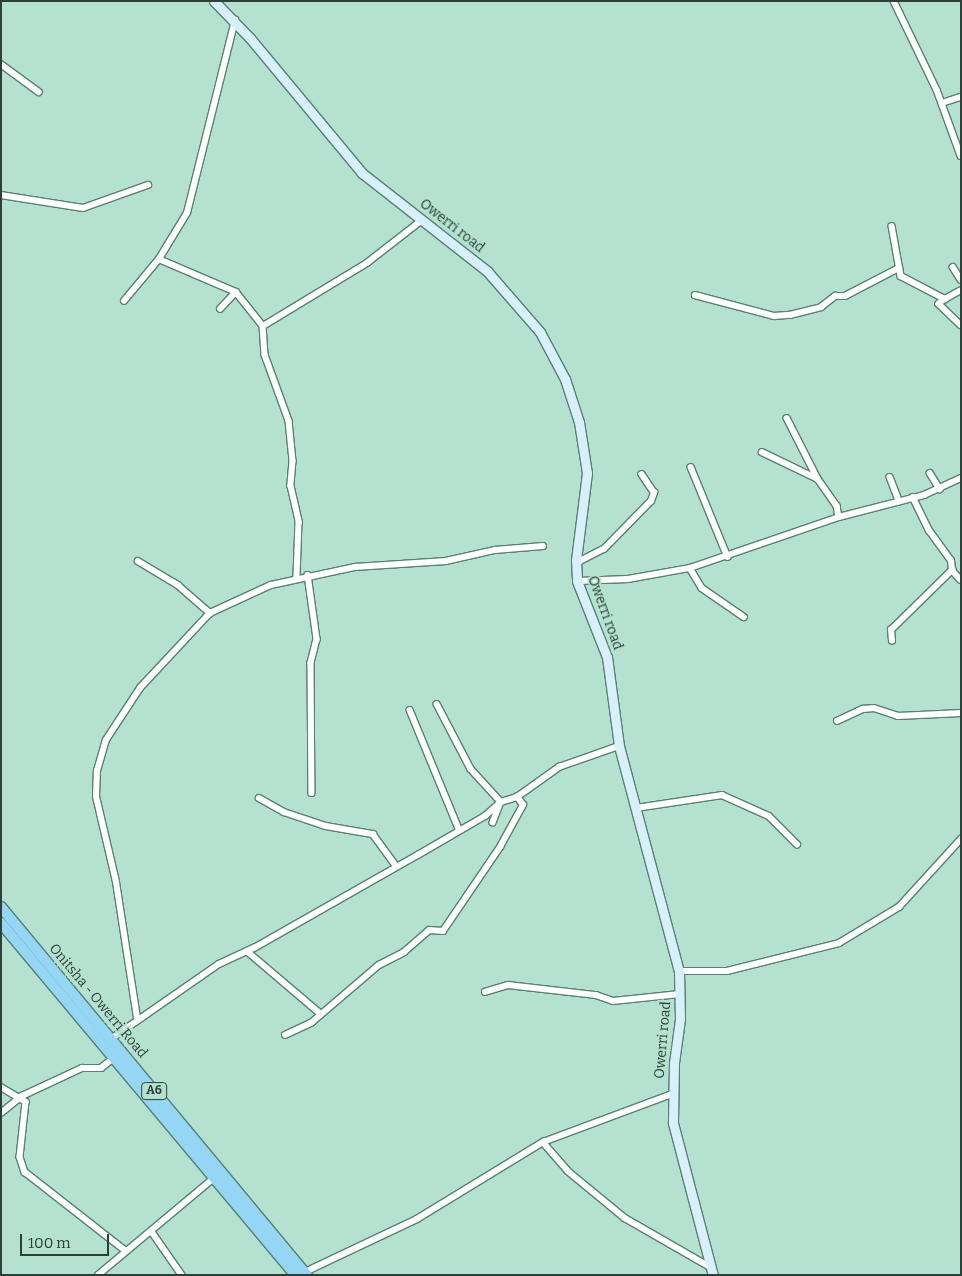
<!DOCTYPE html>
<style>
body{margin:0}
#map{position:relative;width:962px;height:1276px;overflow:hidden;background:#b5e2d0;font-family:Bitter,serif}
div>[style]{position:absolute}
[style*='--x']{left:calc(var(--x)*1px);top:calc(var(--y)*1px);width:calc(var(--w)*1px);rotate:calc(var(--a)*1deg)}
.roads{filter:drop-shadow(1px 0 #578172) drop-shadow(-1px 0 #578172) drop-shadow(0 1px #578172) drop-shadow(0 -1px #578172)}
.minor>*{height:5.5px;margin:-2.75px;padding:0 2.75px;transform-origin:2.75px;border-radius:2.75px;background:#fff}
.secondary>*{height:9px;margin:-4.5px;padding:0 4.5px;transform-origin:4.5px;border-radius:4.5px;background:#d7f0fb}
.trunk>*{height:10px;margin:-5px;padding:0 5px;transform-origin:5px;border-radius:5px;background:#94d6f4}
span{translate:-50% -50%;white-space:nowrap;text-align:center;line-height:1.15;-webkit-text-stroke:4px #b5e2d0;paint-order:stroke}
.shield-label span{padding:1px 4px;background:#b5e2d0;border:1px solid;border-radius:4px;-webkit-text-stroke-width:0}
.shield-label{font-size:12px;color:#2d3f38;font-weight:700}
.street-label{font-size:14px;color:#2d3f38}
.frame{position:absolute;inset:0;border:2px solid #2d3f38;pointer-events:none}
.scale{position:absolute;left:20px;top:1234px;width:89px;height:22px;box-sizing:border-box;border:2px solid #2d3f38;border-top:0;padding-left:6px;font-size:15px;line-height:18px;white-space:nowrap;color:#2d3f38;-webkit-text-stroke:4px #b5e2d0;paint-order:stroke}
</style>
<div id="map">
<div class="roads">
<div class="minor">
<div style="--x:894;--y:1;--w:99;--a:64.2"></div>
<div style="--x:937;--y:90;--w:70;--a:70"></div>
<div style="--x:1;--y:64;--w:47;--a:36.4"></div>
<div style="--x:942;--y:103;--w:20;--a:-18"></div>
<div style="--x:1;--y:195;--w:83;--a:9"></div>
<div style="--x:83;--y:208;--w:69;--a:-19.5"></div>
<div style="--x:892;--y:226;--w:51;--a:79.8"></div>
<div style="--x:901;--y:276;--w:50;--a:27.6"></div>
<div style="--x:945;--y:299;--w:18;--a:-29"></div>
<div style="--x:159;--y:259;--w:84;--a:23.2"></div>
<div style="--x:236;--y:292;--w:43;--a:51.5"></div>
<div style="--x:263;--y:326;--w:29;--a:86"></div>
<div style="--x:265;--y:355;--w:70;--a:70"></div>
<div style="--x:289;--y:421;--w:40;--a:84.3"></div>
<div style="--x:293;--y:461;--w:25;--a:95"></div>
<div style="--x:291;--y:486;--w:37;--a:77"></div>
<div style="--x:299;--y:522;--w:55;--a:92.1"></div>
<div style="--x:953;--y:267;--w:15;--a:58"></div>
<div style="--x:695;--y:295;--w:82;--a:14.9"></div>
<div style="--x:774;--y:316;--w:16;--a:-4"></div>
<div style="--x:790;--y:315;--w:32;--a:-14"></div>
<div style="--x:821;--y:307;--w:18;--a:-38"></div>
<div style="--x:835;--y:296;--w:10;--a:0"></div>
<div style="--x:845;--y:296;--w:61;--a:-27.4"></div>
<div style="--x:945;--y:299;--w:8;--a:140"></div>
<div style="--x:939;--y:304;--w:30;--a:44"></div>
<div style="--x:124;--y:301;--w:55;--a:-50.2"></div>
<div style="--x:159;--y:259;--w:54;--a:-58.7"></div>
<div style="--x:187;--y:213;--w:199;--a:-76"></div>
<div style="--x:220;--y:309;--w:23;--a:-47"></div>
<div style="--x:263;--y:326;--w:122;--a:-31.2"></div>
<div style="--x:367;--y:263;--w:70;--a:-38"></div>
<div style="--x:787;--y:418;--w:68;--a:63.1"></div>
<div style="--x:818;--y:479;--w:33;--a:55"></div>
<div style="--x:837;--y:506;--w:11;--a:80"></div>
<div style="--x:762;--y:452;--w:62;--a:25.7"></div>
<div style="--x:691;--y:467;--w:97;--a:67.7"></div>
<div style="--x:930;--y:473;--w:19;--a:58"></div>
<div style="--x:890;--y:477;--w:26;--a:69"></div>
<div style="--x:138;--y:561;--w:47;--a:31"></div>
<div style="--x:178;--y:585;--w:43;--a:41.2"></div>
<div style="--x:576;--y:563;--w:31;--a:-27"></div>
<div style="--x:604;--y:549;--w:67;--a:-45.6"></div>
<div style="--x:651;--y:501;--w:9;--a:-69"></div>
<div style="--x:654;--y:493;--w:22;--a:-124"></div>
<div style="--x:690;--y:568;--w:23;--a:59"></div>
<div style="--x:702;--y:588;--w:51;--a:34.6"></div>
<div style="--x:952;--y:570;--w:13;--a:48"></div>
<div style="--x:308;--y:575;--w:65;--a:82"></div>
<div style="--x:317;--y:639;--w:25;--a:104"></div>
<div style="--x:311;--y:663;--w:130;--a:89.6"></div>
<div style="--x:577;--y:581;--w:51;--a:-2.2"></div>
<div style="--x:628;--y:579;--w:63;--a:-10.1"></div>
<div style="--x:690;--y:568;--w:157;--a:-18.9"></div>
<div style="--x:839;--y:517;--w:88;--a:-14.5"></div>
<div style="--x:924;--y:495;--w:41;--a:-24.7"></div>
<div style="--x:892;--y:641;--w:11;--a:-95"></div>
<div style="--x:891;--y:630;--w:86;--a:-44.5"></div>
<div style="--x:952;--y:570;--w:9;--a:-96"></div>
<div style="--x:951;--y:561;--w:37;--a:-126"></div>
<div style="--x:929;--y:531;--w:37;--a:-116"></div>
<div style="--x:437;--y:704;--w:73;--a:62.4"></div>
<div style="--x:471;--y:769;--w:45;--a:47.7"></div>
<div style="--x:501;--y:802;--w:22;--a:111"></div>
<div style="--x:410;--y:710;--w:129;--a:67.6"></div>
<div style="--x:837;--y:721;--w:29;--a:-25"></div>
<div style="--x:863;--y:709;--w:11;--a:-5"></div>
<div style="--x:874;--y:708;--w:25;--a:18"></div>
<div style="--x:898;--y:716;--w:63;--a:-2.7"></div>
<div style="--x:259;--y:798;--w:29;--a:29"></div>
<div style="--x:284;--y:812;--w:44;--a:18.4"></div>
<div style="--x:326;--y:826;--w:48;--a:9.7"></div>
<div style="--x:373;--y:834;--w:39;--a:54"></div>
<div style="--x:636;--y:808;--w:87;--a:-8.6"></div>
<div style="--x:722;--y:795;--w:51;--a:24.1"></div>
<div style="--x:769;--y:816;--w:40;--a:45"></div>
<div style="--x:247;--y:951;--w:97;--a:40.4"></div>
<div style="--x:679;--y:971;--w:48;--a:0"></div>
<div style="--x:727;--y:971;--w:115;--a:-14"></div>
<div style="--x:839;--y:943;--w:70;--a:-31"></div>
<div style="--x:899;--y:907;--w:92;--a:-47.6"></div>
<div style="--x:485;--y:992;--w:24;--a:-17"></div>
<div style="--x:508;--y:985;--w:89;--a:6.5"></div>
<div style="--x:596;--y:995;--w:18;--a:19"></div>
<div style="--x:613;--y:1001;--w:67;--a:-6"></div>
<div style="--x:137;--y:1018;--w:138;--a:-98.8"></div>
<div style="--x:116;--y:882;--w:87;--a:-103.2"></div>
<div style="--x:96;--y:797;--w:26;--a:-88"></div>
<div style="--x:97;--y:771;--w:32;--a:-74"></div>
<div style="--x:106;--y:740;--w:62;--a:-56.8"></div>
<div style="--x:140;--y:688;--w:103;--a:-47"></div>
<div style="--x:210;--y:613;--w:67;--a:-24.7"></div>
<div style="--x:271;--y:585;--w:86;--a:-12.1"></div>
<div style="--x:355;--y:567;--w:91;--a:-3.8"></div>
<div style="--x:446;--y:561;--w:50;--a:-12.7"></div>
<div style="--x:495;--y:550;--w:48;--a:-4.8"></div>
<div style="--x:285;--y:1035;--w:29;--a:-25"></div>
<div style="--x:311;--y:1023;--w:89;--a:-40.5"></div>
<div style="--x:379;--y:965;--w:28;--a:-27"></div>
<div style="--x:404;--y:952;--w:33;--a:-41"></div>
<div style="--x:429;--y:930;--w:14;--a:4"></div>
<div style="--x:443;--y:931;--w:102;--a:-55.8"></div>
<div style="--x:500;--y:847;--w:48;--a:-61.3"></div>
<div style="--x:523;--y:805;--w:10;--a:-127"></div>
<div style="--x:111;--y:1039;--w:131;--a:-34.8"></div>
<div style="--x:219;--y:964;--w:38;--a:-25"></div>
<div style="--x:254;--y:948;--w:189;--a:-29.6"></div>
<div style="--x:418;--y:855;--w:78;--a:-30.2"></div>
<div style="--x:485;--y:816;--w:21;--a:-41"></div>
<div style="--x:501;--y:802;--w:17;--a:-17"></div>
<div style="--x:517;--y:797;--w:52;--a:-35.5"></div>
<div style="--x:559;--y:767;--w:64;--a:-19.3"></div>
<div style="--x:1;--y:1087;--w:29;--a:31"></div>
<div style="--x:26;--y:1102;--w:55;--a:96.2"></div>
<div style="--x:20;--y:1157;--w:16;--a:72"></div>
<div style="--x:25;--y:1172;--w:128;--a:38"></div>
<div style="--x:1;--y:1113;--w:27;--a:-39"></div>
<div style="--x:22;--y:1096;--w:66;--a:-25"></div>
<div style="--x:82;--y:1068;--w:19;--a:0"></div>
<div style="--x:101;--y:1068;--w:16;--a:-38"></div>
<div style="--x:543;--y:1142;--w:38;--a:49"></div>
<div style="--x:568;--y:1171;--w:74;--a:39.5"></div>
<div style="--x:625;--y:1218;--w:100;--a:29.9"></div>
<div style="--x:152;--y:1232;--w:52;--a:55.1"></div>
<div style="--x:305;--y:1272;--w:124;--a:-25.3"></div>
<div style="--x:417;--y:1219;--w:148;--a:-31.4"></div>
<div style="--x:543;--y:1142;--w:138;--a:-20.4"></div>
<div style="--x:98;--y:1275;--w:151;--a:-39.9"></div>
</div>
<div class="secondary">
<div style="--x:214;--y:1;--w:52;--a:45.8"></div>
<div style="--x:250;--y:38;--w:175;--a:50.3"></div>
<div style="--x:362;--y:173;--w:159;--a:38.1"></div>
<div style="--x:487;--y:271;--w:81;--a:49"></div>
<div style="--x:540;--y:332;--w:53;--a:62"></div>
<div style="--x:565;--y:379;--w:45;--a:72"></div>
<div style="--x:579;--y:422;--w:52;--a:81.1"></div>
<div style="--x:587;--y:473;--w:88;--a:97.2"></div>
<div style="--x:576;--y:560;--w:21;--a:87"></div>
<div style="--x:577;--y:581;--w:82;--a:68.5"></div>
<div style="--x:607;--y:657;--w:90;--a:82.3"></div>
<div style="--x:619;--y:746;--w:233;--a:75.1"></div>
<div style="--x:679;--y:971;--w:48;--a:88.8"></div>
<div style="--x:680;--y:1019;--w:44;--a:97.8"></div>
<div style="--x:674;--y:1063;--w:60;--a:91"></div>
<div style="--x:673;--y:1123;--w:157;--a:75.3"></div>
</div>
<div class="trunk">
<div style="--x:1;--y:907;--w:479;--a:50.3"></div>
<div style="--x:1;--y:923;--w:459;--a:50.1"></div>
</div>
</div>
<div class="shield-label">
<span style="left:154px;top:1091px">A6</span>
</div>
<div class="street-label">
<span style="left:452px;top:226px;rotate:38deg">Owerri road</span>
<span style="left:605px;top:613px;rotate:70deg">Owerri road</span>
<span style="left:98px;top:1001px;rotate:50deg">Onitsha - Owerri Road</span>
<span style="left:663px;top:1040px;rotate:-85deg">Owerri road</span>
</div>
<div class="frame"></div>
<div class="scale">100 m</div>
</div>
